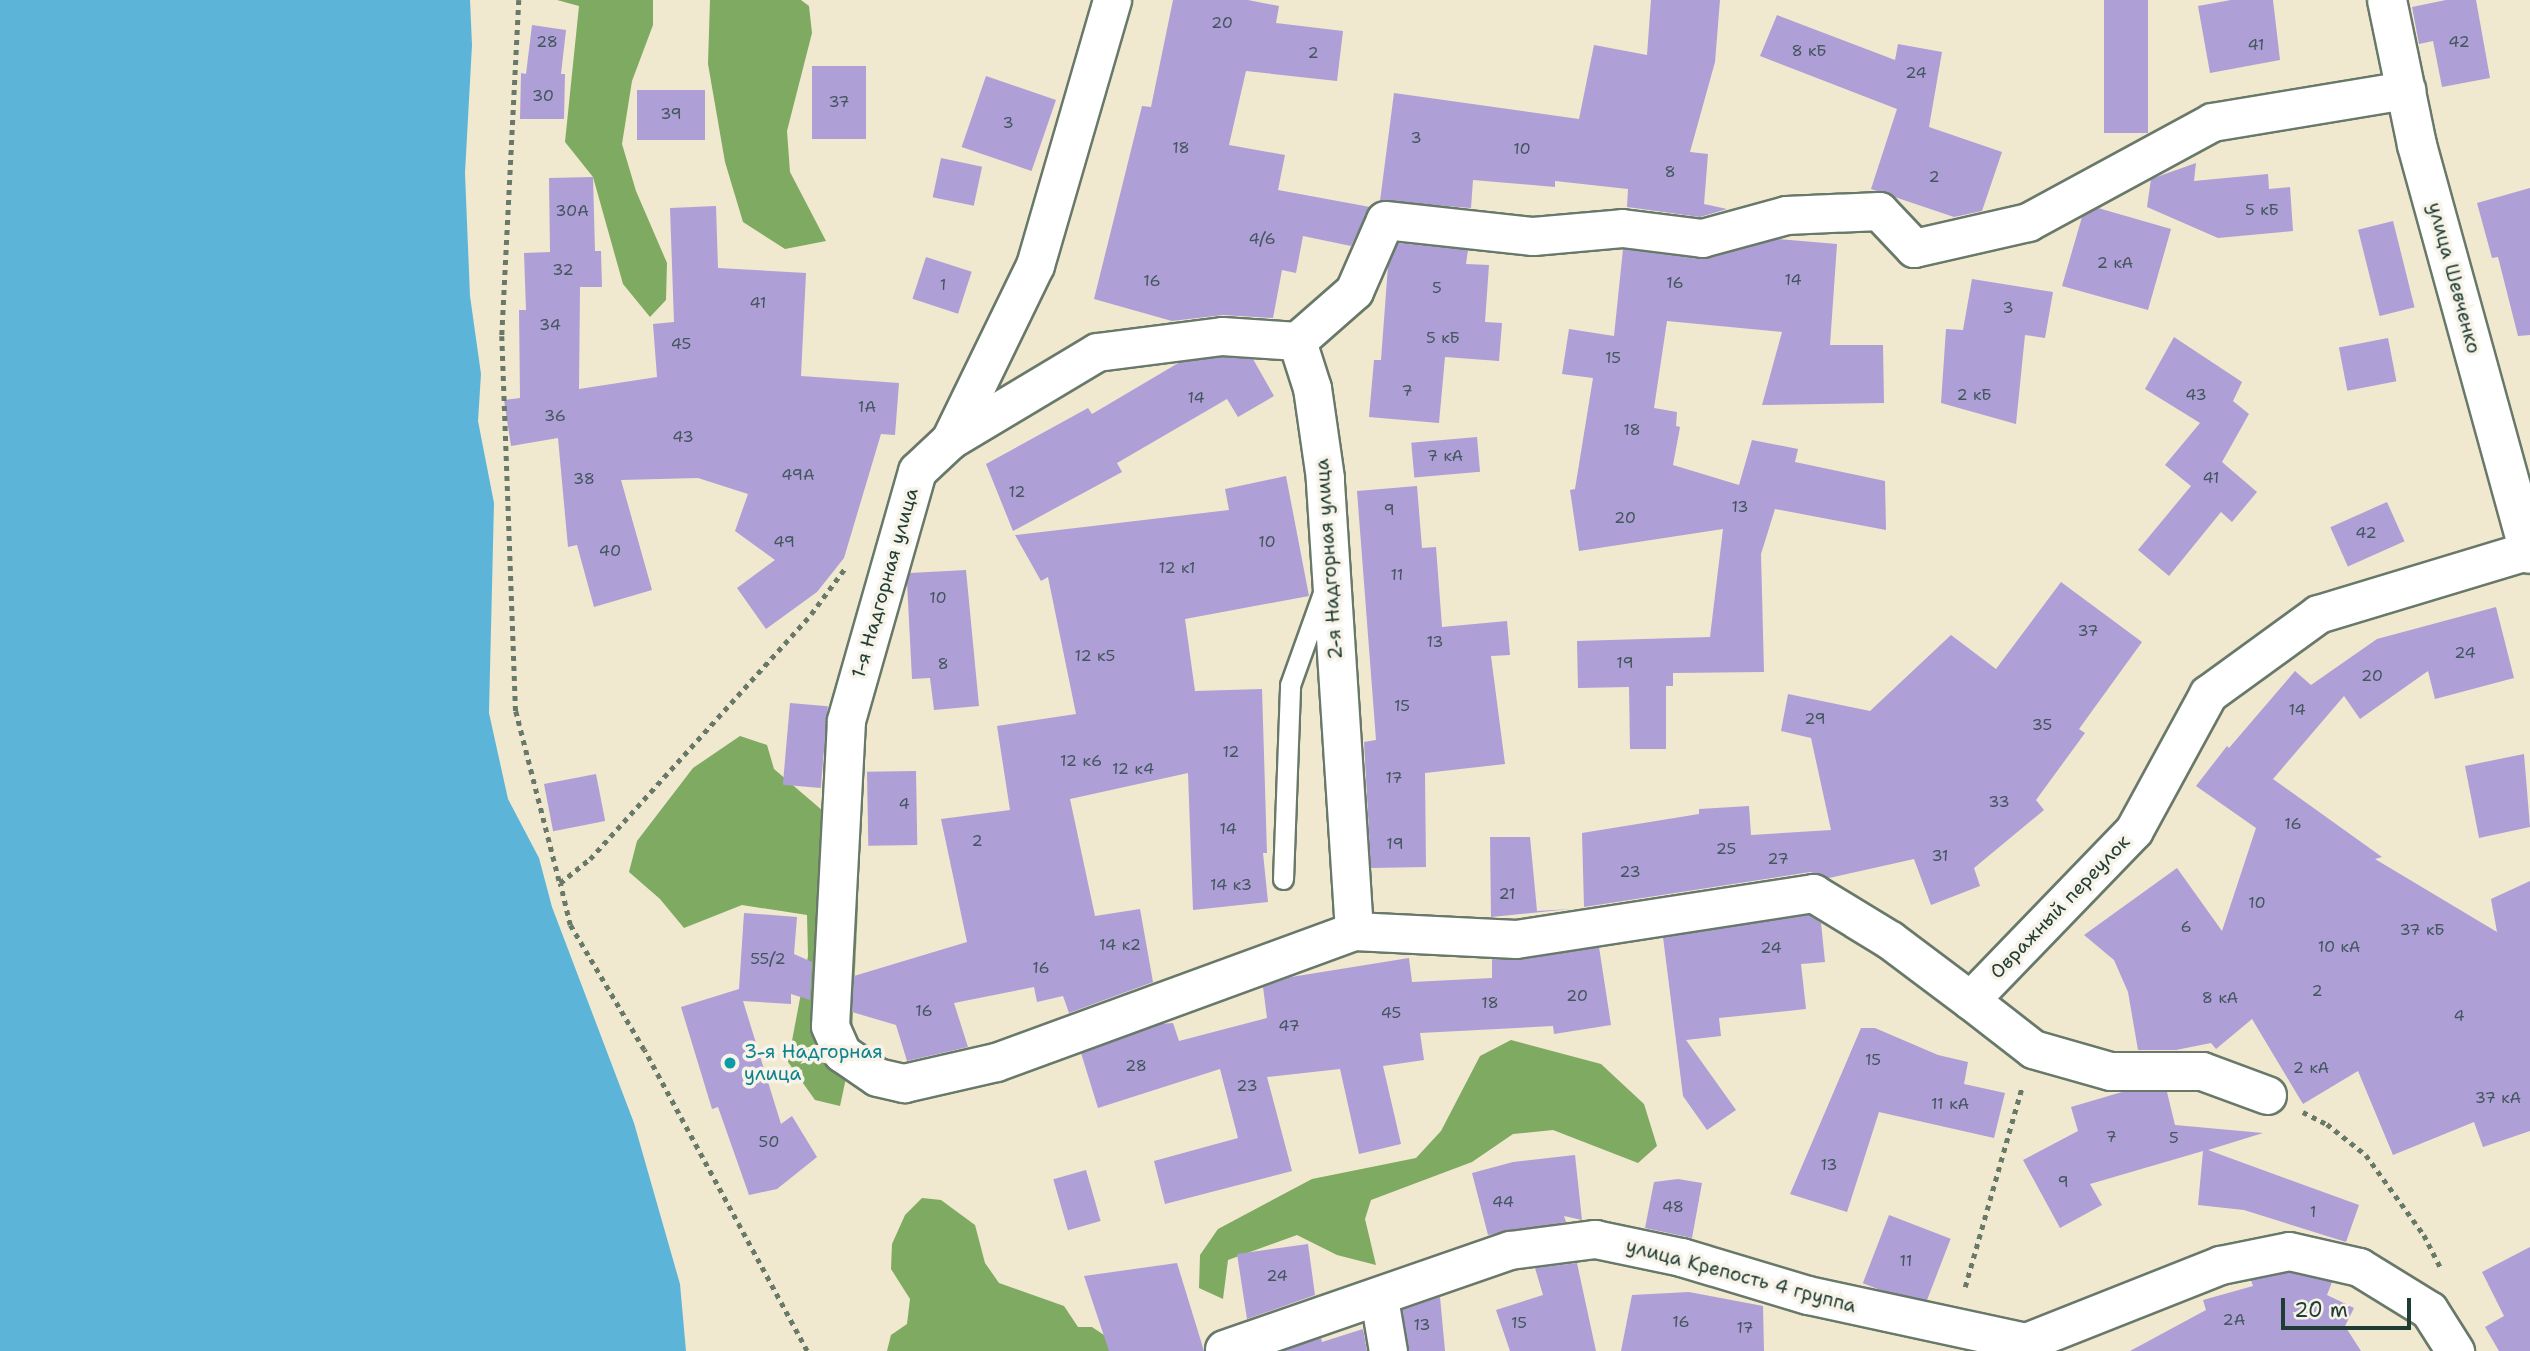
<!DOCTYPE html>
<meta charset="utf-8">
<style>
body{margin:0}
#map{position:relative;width:2530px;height:1351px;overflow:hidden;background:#f0e8cf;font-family:"Shantell Sans",sans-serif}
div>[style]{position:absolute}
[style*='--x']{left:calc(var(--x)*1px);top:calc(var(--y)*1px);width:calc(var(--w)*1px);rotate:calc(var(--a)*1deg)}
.forest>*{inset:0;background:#7eaa62}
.water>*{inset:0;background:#5cb5d9}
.building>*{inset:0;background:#ae9fd7;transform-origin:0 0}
.path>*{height:4.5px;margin-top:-2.25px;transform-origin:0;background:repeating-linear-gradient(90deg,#68796a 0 5px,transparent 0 10px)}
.roads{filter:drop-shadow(2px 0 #68796a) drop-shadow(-2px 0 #68796a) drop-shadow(0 2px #68796a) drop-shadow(0 -2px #68796a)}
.service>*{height:19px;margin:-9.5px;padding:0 9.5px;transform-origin:9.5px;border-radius:9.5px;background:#fff}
.minor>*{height:37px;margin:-18.5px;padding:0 18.5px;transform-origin:18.5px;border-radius:18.5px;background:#fff}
.tertiary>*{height:38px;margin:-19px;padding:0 19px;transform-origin:19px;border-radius:19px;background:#fff}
.dots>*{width:19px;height:19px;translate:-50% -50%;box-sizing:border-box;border:4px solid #f7f3e8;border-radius:50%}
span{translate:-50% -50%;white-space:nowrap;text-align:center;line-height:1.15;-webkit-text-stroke:7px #f7f3e8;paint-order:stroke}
.number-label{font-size:16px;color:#43565d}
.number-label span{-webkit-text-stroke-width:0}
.street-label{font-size:19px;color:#1f3d34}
.culture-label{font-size:19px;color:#0d838f}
.left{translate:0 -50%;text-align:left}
.scale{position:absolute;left:2281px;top:1298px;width:130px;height:32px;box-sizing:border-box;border:4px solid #1f3d34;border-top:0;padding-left:9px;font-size:21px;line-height:24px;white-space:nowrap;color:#1f3d34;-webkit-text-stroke:5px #f7f3e8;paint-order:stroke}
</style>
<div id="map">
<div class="forest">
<div style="clip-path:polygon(557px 0,653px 0,653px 25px,632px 81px,622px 144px,636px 191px,667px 263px,666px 300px,650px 317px,623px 284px,593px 177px,565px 142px,579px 6px)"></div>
<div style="clip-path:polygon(710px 0,801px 0,809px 6px,812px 33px,787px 131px,790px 172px,826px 241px,785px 249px,743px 222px,725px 162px,708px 64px)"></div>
<div style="clip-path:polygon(740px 736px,767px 745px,774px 769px,823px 811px,826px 848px,858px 907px,851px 1055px,840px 1106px,815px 1100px,788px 1062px,808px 956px,807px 915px,742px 905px,684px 928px,660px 899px,629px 872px,637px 841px,693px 768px)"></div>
<div style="clip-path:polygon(1511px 1040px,1601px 1064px,1644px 1104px,1657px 1146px,1638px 1163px,1553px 1130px,1513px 1134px,1472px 1162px,1371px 1200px,1365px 1219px,1376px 1265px,1337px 1255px,1297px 1235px,1228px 1260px,1223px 1299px,1199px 1288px,1200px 1255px,1218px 1229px,1312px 1179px,1416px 1158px,1441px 1131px,1480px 1056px)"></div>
<div style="clip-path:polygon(922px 1198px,941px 1200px,975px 1225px,985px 1263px,999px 1283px,1064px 1306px,1078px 1327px,1092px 1327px,1107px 1337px,1115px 1351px,887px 1351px,891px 1335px,907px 1324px,910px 1299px,891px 1269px,892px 1244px,905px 1215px)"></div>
</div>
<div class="water">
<div style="clip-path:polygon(0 0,470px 0,472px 45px,465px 173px,470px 296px,481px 374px,478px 421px,494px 503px,489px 713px,508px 799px,539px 858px,552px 907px,634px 1123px,680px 1284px,686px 1351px,0 1351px)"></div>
</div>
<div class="building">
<div style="clip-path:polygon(1173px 0,1248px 0,1279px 6px,1276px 23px,1343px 31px,1337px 81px,1246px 71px,1229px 145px,1285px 155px,1278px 190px,1370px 207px,1351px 246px,1303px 236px,1296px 273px,1282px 270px,1273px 318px,1223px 315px,1172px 321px,1094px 299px,1142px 106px,1151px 107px)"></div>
<div style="clip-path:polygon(1651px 0,1720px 0,1715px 62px,1690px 152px,1708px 154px,1704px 204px,1727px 209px,1700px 217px,1627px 207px,1628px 189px,1555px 181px,1555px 187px,1473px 180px,1471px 208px,1380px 201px,1394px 93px,1579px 119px,1594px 45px,1647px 55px)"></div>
<div style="left:2104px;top:0;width:44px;height:133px"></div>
<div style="clip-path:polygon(2231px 0,2273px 0,2280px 60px,2210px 73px,2198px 6px)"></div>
<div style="clip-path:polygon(2446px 0,2476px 0,2490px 78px,2442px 87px,2433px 41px,2419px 44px,2412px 7px)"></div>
<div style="clip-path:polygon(1777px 15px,1895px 60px,1898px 44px,1942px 52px,1929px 127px,2002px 152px,1982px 211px,1954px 217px,1871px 189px,1897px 109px,1760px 56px)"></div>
<div style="clip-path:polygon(532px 25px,566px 30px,561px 74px,565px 74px,564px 119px,520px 119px,521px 73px,526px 74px)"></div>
<div style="left:812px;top:66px;width:54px;height:73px"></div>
<div style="left:986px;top:76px;width:74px;height:75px;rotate:19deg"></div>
<div style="left:637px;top:90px;width:68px;height:50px"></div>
<div style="left:941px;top:158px;width:42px;height:40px;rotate:12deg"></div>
<div style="clip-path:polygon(2196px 163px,2194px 181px,2268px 174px,2269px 189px,2290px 187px,2293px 231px,2218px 238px,2147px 207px,2151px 179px)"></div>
<div style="clip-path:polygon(593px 177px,595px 251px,601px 251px,602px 287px,580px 287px,579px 389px,657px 377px,653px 324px,674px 322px,670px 208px,716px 206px,718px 268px,806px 273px,801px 376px,899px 383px,895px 435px,881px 434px,844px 558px,817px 592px,766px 629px,737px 588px,775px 560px,735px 531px,748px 494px,698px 478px,621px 480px,652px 590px,594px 607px,577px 545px,568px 547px,558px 438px,511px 446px,504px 400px,520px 398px,519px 310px,526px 310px,524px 253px,550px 252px,549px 178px)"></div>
<div style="clip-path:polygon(2530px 188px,2530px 335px,2518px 336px,2498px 257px,2492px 258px,2477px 203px)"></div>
<div style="clip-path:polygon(2098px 208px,2171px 229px,2148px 310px,2062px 286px,2082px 217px)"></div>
<div style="left:2393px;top:221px;width:89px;height:36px;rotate:76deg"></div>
<div style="clip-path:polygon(1778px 239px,1837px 244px,1830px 345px,1883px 345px,1884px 403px,1762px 405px,1782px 332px,1667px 321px,1654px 408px,1677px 412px,1676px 426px,1680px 427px,1673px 465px,1739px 485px,1752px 440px,1798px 449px,1795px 462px,1885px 481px,1886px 530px,1775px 509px,1761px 554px,1764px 672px,1673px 673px,1673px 686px,1666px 686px,1666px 749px,1630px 749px,1629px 687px,1578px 688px,1577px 641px,1710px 637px,1723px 529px,1579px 551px,1570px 490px,1575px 489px,1593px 378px,1562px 374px,1569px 329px,1614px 336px,1623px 249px,1700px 259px)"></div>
<div style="clip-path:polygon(1398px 243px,1468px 250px,1466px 264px,1489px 265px,1485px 322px,1502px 323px,1499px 361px,1445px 357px,1439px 423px,1369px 417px,1374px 360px,1381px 360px,1388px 266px)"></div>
<div style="left:926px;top:257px;width:48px;height:44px;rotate:18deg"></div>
<div style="clip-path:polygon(1972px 279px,2053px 292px,2045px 338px,2025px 335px,2016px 424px,1941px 403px,1946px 329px,1963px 330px)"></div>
<div style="clip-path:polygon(2174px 337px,2242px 382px,2233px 401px,2249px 414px,2222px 462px,2257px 492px,2232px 522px,2221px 512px,2169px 576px,2138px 550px,2191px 486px,2165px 465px,2200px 423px,2145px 389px)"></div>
<div style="left:2388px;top:338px;width:44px;height:50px;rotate:79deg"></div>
<div style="clip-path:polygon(1223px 357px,1253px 359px,1274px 396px,1238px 417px,1227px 399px,1117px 463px,1122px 472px,1013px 531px,986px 464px,1088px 408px,1092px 414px,1180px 362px)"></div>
<div style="left:1477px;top:437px;width:35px;height:66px;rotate:85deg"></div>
<div style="clip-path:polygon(1286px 476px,1309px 596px,1185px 619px,1195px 691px,1262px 689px,1267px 853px,1263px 853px,1268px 902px,1193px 910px,1188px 773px,1070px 799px,1095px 916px,1140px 909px,1153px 982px,1069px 1013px,1063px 996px,1037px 1002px,1034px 987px,954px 1003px,968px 1047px,907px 1061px,896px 1025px,852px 1012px,854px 976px,967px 942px,941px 819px,1010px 810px,997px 726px,1076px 714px,1048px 577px,1041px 581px,1015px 535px,1229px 510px,1225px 489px)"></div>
<div style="clip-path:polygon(1417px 486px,1422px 548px,1436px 547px,1442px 627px,1507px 621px,1510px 655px,1491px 656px,1505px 764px,1425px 773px,1426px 867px,1371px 868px,1364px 742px,1376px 740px,1357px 491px)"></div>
<div style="left:2387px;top:502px;width:43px;height:62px;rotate:66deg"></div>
<div style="clip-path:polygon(966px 570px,979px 706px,934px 710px,930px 678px,912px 679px,907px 582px,910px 573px)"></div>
<div style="clip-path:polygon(2061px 582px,2142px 642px,2079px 729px,2085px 733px,2036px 800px,2044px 810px,1974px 868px,1980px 886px,1931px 905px,1914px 859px,1829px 878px,1810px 872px,1584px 907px,1582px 833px,1699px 814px,1699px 809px,1749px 806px,1751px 835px,1831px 830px,1811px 738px,1781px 731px,1788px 694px,1870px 711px,1951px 635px,1996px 669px)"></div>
<div style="clip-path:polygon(2496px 607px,2514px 678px,2435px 699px,2428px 671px,2360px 719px,2344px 696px,2273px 779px,2382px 857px,2375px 859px,2497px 932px,2491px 899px,2530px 881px,2530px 1131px,2483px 1147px,2474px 1122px,2393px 1155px,2358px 1071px,2303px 1104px,2252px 1019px,2216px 1049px,2211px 1043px,2176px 1050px,2138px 1050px,2128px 992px,2114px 960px,2084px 935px,2177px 868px,2222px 931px,2256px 828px,2196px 786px,2227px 746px,2229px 748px,2295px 671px,2311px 685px,2377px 639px)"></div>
<div style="left:790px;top:703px;width:38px;height:82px;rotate:5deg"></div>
<div style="clip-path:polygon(2524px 754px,2530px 827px,2479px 838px,2465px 766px)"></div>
<div style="left:916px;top:771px;width:74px;height:49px;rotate:89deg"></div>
<div style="left:596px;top:774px;width:48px;height:53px;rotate:79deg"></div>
<div style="clip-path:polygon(1490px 837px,1530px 837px,1537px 911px,1571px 909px,1491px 917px)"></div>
<div style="clip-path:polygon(744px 913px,797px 917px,794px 954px,812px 962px,810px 1000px,791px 994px,791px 1004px,743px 1001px,781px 1124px,792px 1116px,817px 1157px,777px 1189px,749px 1195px,718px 1107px,712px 1109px,681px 1007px,739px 989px)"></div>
<div style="clip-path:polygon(1809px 915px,1821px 923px,1825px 962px,1801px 964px,1806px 1009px,1719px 1018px,1721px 1036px,1686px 1040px,1736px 1110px,1707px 1130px,1683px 1096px,1663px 937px)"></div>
<div style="clip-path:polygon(1599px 947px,1611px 1025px,1554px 1034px,1553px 1026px,1420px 1033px,1424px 1060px,1383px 1066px,1401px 1144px,1359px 1154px,1340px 1069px,1267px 1077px,1292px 1171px,1165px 1204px,1154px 1161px,1238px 1138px,1220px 1069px,1098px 1108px,1081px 1053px,1160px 1024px,1173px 1023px,1179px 1041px,1267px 1018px,1263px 987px,1291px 977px,1409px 958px,1412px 982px,1492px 978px,1492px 959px,1519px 960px)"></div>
<div style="clip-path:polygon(1861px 1028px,1875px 1028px,1938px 1055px,1968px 1062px,1964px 1084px,2005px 1093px,1994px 1138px,1879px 1112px,1847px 1212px,1790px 1194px)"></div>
<div style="clip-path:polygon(2122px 1092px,2167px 1092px,2175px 1125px,2263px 1133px,2208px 1150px,2359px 1205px,2346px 1242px,2244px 1210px,2198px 1205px,2203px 1151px,2090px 1184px,2102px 1205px,2060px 1228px,2023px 1160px,2078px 1131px,2071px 1107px)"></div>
<div style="clip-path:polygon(1575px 1155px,1582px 1220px,1564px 1216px,1566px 1222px,1488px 1235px,1472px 1173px,1513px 1162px)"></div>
<div style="left:1086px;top:1170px;width:53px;height:34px;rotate:74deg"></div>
<div style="clip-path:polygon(1678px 1179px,1702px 1183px,1692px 1238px,1645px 1228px,1654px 1182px)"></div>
<div style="left:1889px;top:1215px;width:66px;height:73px;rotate:21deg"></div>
<div style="clip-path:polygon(1308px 1244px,1315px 1295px,1247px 1319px,1237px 1254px)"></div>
<div style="clip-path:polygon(2530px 1247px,2530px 1351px,2499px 1351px,2485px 1327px,2504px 1316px,2482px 1272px)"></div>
<div style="clip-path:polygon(1177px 1263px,1204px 1351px,1109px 1351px,1084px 1276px)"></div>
<div style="clip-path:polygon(1577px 1263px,1596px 1351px,1510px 1351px,1496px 1310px,1543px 1295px,1535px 1268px)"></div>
<div style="clip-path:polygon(2289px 1272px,2332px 1282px,2327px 1295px,2354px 1308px,2345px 1326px,2361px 1351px,2130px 1351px,2206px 1310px,2203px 1300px,2253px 1286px,2251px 1280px)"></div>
<div style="clip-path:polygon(1689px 1292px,1763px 1306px,1764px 1351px,1621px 1351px,1632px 1295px)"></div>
<div style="clip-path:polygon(1440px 1297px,1445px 1351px,1408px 1351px,1402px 1310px)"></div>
<div style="clip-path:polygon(1363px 1329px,1367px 1351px,1282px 1351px,1321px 1338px,1322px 1342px)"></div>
</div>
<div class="path">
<div style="--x:519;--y:0;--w:336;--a:92.9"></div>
<div style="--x:502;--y:336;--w:375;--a:87.9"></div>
<div style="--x:516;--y:711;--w:178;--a:75.7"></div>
<div style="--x:2303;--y:1112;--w:27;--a:27"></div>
<div style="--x:2327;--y:1124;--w:50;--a:38.5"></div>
<div style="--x:2366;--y:1155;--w:99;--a:54.1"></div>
<div style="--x:2424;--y:1235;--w:36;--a:63"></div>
<div style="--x:1965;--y:1287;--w:208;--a:-74.1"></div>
<div style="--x:807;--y:1351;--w:342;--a:-118.4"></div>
<div style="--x:644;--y:1050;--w:145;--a:-120.6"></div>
<div style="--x:570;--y:925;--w:43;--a:-103.4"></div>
<div style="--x:560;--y:883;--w:38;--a:-39"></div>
<div style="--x:590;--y:859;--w:330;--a:-47.9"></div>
<div style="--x:811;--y:614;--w:59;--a:-53.3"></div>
</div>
<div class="roads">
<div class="service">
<div style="--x:1283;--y:879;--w:194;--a:-87.9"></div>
<div style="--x:1290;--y:685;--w:101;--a:-70.3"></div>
</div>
<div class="minor">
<div style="--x:1112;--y:0;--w:276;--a:106.2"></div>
<div style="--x:1035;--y:265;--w:195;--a:115.9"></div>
<div style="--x:950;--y:440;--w:45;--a:136.8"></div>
<div style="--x:917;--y:471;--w:260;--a:105.9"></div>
<div style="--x:846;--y:721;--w:305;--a:93"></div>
<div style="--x:830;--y:1026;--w:30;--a:66"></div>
<div style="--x:842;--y:1053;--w:42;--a:34.4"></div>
<div style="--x:877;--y:1077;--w:28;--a:13"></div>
<div style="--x:904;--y:1083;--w:94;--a:-12.9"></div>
<div style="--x:996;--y:1062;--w:381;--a:-20.1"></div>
<div style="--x:1354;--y:931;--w:162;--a:2.8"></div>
<div style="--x:1516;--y:939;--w:301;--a:-8.8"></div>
<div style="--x:1813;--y:893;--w:90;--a:31.4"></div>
<div style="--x:1890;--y:940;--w:100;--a:36.9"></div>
<div style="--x:950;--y:440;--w:171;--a:-30.9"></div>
<div style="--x:1097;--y:352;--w:126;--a:-7.3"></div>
<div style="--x:1222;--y:336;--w:75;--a:3.8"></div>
<div style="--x:1354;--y:931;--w:454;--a:-93.7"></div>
<div style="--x:1325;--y:478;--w:91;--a:-98.2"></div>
<div style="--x:1312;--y:388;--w:49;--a:-107.7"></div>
<div style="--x:1297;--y:341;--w:76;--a:-41.3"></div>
<div style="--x:1354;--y:291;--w:77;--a:-66.4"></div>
<div style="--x:1385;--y:220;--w:149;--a:6.2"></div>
<div style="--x:1533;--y:236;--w:89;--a:-5.1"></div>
<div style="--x:1622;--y:228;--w:81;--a:7.1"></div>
<div style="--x:1702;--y:238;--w:87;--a:-15.3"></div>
<div style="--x:1786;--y:215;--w:93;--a:-2.5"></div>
<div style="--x:1879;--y:211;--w:51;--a:46.6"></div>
<div style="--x:1914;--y:248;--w:117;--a:-12.8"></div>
<div style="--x:2028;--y:222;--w:209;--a:-28.5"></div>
<div style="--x:2212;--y:122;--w:197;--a:-9.4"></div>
<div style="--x:2267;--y:1095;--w:69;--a:-159.7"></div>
<div style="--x:2202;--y:1071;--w:92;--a:180"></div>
<div style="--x:2110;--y:1071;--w:80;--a:-164.1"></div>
<div style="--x:2033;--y:1049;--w:80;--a:-142.1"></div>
<div style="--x:1970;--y:1000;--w:236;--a:-46"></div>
<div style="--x:2134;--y:830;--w:155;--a:-61.4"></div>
<div style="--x:2208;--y:694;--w:136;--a:-36"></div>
<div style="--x:2318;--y:614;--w:221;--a:-16.8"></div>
<div style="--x:1379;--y:1298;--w:54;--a:80.4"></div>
<div style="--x:1224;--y:1349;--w:303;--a:-19.1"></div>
<div style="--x:1510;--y:1250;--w:86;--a:-7.4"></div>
<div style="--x:1595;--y:1239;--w:88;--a:11.8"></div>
<div style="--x:1681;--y:1257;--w:133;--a:16.7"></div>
<div style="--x:1808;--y:1295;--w:223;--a:12.2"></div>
<div style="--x:2018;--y:1351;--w:12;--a:-48"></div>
<div style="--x:2026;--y:1342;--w:209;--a:-21.6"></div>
<div style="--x:2220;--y:1265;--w:70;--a:-11.5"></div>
<div style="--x:2289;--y:1251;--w:72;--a:12.9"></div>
<div style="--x:2359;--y:1267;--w:82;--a:31.6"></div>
<div style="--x:2429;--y:1310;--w:49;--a:57.6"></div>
</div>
<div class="tertiary">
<div style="--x:2387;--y:0;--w:148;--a:78.3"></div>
<div style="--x:2417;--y:145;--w:424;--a:74.6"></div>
</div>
</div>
<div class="dots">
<div style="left:730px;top:1063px;background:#0f9aa8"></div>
</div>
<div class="number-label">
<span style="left:1222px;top:23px">20</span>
<span style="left:547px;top:42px">28</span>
<span style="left:2459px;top:42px">42</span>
<span style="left:2256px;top:45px">41</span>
<span style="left:1809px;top:51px">8 кБ</span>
<span style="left:1313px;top:53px">2</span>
<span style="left:1916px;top:73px">24</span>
<span style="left:543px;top:96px">30</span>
<span style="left:839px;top:102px">37</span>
<span style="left:671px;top:114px">39</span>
<span style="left:1008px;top:123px">3</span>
<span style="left:1416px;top:138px">3</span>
<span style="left:1181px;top:148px">18</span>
<span style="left:1522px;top:149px">10</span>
<span style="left:1670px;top:172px">8</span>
<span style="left:1934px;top:177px">2</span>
<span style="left:2262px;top:210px">5 кБ</span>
<span style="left:572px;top:211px">30А</span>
<span style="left:1262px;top:239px">4/6</span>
<span style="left:2115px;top:263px">2 кА</span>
<span style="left:563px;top:270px">32</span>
<span style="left:1793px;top:280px">14</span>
<span style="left:1152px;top:281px">16</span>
<span style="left:1675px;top:283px">16</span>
<span style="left:943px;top:285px">1</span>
<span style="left:1437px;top:288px">5</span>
<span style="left:758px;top:303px">41</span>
<span style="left:2008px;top:308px">3</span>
<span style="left:550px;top:325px">34</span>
<span style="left:1443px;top:338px">5 кБ</span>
<span style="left:681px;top:344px">45</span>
<span style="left:1613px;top:358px">15</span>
<span style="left:1407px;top:391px">7</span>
<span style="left:1974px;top:395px">2 кБ</span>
<span style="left:2196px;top:395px">43</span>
<span style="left:1196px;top:398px">14</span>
<span style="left:867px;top:407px">1А</span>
<span style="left:555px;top:416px">36</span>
<span style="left:1632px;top:430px">18</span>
<span style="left:683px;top:437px">43</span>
<span style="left:1445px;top:456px">7 кА</span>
<span style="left:798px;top:475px">49А</span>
<span style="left:2211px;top:478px">41</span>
<span style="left:584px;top:479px">38</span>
<span style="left:1017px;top:492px">12</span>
<span style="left:1740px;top:507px">13</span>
<span style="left:1389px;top:510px">9</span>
<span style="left:1625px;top:518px">20</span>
<span style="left:2366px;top:533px">42</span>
<span style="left:784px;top:542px">49</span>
<span style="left:1267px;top:542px">10</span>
<span style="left:610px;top:551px">40</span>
<span style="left:1177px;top:568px">12 к1</span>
<span style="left:1397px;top:575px">11</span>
<span style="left:938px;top:598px">10</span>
<span style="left:2088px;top:631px">37</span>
<span style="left:1435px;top:642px">13</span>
<span style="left:2465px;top:653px">24</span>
<span style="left:1095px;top:656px">12 к5</span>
<span style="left:1625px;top:663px">19</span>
<span style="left:943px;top:664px">8</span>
<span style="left:2372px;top:676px">20</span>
<span style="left:1402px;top:706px">15</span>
<span style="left:2297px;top:710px">14</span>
<span style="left:1815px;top:719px">29</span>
<span style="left:2042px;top:725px">35</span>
<span style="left:1231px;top:752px">12</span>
<span style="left:1081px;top:761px">12 к6</span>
<span style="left:1133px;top:769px">12 к4</span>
<span style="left:1394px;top:778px">17</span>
<span style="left:1999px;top:802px">33</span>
<span style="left:904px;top:804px">4</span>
<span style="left:2293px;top:824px">16</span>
<span style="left:1228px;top:829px">14</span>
<span style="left:977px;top:841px">2</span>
<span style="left:1395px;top:844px">19</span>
<span style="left:1726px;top:849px">25</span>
<span style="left:1940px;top:856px">31</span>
<span style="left:1778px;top:859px">27</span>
<span style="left:1630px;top:872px">23</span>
<span style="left:1231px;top:885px">14 к3</span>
<span style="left:1507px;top:894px">21</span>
<span style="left:2257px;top:903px">10</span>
<span style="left:2186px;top:927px">6</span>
<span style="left:2422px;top:930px">37 кБ</span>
<span style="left:1120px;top:945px">14 к2</span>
<span style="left:2339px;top:947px">10 кА</span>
<span style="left:1771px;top:948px">24</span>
<span style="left:768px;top:959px">55/2</span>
<span style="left:1041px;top:968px">16</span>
<span style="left:2317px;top:991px">2</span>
<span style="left:1577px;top:996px">20</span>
<span style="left:2220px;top:998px">8 кА</span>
<span style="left:1490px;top:1003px">18</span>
<span style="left:924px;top:1011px">16</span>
<span style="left:1391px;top:1013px">45</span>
<span style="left:2459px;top:1016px">4</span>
<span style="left:1289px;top:1026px">47</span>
<span style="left:1873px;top:1060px">15</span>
<span style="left:1136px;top:1066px">28</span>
<span style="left:2311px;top:1068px">2 кА</span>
<span style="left:1247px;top:1086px">23</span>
<span style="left:2498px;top:1098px">37 кА</span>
<span style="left:1950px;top:1104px">11 кА</span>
<span style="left:2111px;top:1137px">7</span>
<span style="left:2174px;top:1138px">5</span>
<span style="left:769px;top:1142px">50</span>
<span style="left:1829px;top:1165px">13</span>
<span style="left:2063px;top:1182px">9</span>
<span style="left:1503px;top:1202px">44</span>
<span style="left:1673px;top:1207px">48</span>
<span style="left:2313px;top:1212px">1</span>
<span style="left:1906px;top:1261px">11</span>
<span style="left:1277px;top:1276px">24</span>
<span style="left:2234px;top:1320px">2А</span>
<span style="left:1681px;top:1322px">16</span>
<span style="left:1519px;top:1323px">15</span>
<span style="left:1422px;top:1325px">13</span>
<span style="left:1745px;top:1328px">17</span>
</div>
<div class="street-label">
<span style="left:2454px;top:278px;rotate:75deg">улица Шевченко</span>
<span style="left:1329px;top:559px;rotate:-94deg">2-я Надгорная улица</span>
<span style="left:885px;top:583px;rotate:-74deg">1-я Надгорная улица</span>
<span style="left:2060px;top:907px;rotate:-46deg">Овражный переулок</span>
<span style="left:1741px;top:1276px;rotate:15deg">улица Крепость 4 группа</span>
</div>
<div class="culture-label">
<span class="left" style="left:744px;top:1063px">3-я Надгорная<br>улица</span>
</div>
<div class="scale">20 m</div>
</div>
